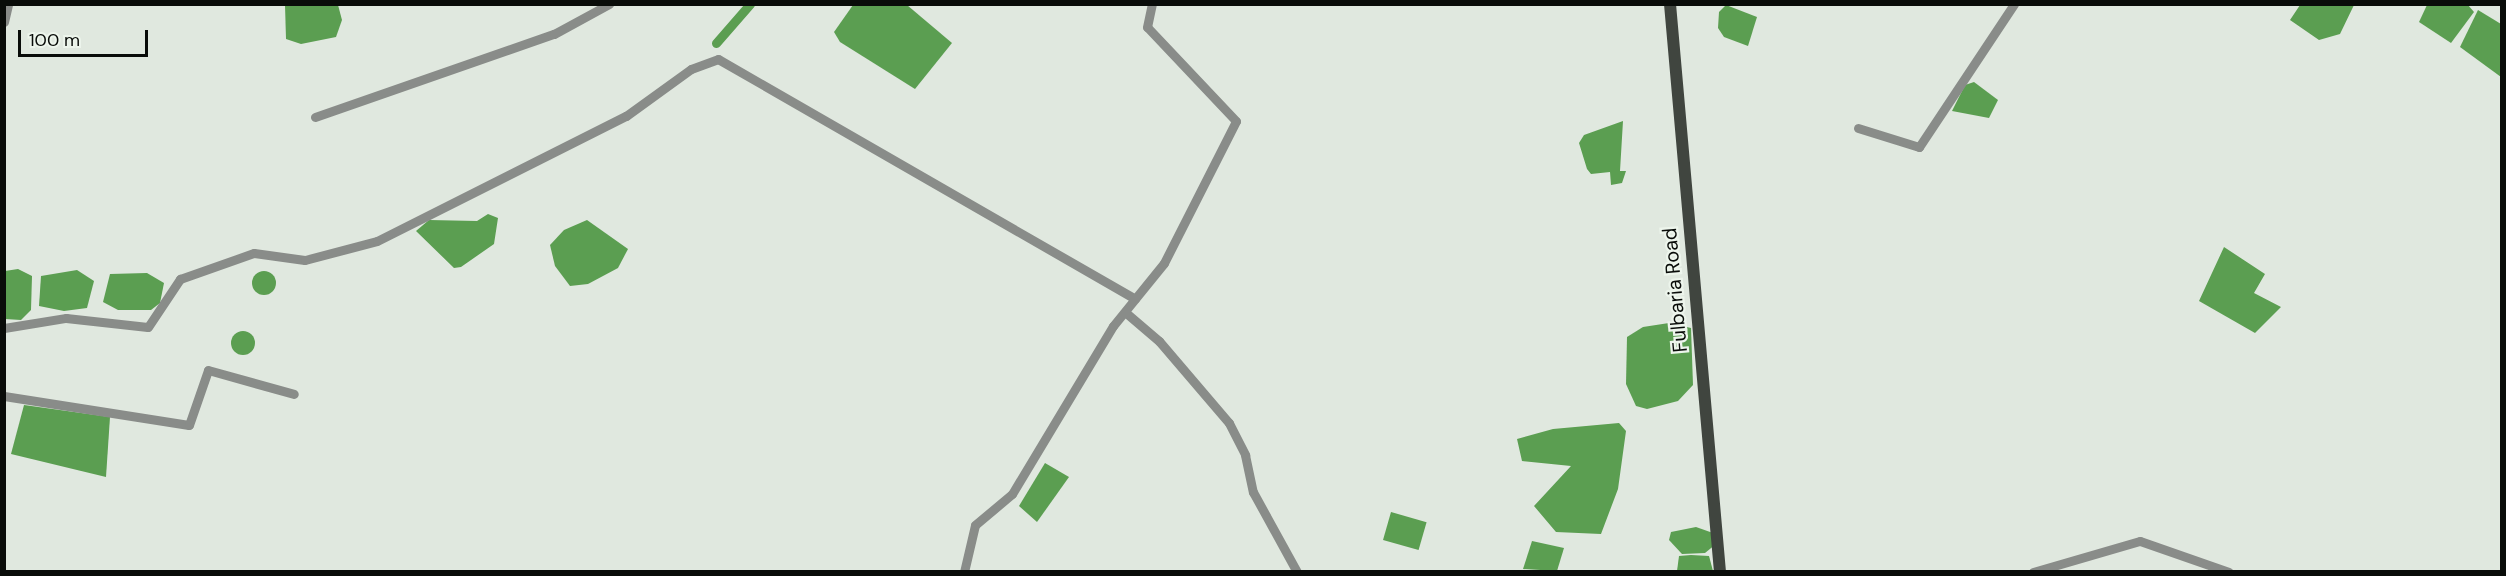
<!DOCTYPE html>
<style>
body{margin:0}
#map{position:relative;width:2506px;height:576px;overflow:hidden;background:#e0e8df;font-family:"DM Sans",sans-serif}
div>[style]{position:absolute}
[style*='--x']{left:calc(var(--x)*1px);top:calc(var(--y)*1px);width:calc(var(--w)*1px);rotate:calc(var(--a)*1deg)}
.water>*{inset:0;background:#5b9e51;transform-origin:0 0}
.round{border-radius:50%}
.canal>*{height:9px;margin:-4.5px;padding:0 4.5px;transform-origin:4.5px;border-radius:4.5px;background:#5b9e51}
.minor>*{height:9px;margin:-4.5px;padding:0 4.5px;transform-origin:4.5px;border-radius:4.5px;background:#898c89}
.major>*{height:12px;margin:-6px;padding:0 6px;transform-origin:6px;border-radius:6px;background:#40453f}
span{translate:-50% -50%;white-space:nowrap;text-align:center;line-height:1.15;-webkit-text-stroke:4.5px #edf5ec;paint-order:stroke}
.street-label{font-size:20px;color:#090c09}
.frame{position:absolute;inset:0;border:6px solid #090c09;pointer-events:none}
.scale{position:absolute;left:18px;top:30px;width:130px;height:27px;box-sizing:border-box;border:3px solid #090c09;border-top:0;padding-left:8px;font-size:18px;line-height:21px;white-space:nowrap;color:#090c09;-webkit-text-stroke:4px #edf5ec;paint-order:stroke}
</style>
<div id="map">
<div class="water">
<div style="clip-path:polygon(338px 5px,342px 20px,336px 37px,301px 44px,286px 39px,285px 5px)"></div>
<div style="clip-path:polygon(853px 5px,907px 5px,952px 43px,915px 89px,840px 42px,834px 32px)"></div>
<div style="clip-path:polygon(1726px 5px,1757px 17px,1748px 46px,1724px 37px,1718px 28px,1719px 12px)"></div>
<div style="clip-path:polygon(2300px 5px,2300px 4px,2354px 5px,2340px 34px,2319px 40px,2290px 20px)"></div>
<div style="clip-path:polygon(2427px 5px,2468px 5px,2474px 12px,2451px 43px,2419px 22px)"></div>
<div style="clip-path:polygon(2478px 10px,2501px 24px,2501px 77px,2460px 47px)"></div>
<div style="clip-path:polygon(1974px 82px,1998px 100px,1989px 118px,1952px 111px,1965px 85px)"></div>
<div style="clip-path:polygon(1623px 121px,1620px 171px,1626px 171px,1622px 183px,1611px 185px,1610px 172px,1591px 174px,1587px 169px,1579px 143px,1584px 135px)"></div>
<div style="clip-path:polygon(488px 214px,498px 218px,494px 244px,461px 267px,454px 268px,416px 231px,429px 220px,477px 221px)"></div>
<div style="clip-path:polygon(587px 220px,628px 249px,618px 268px,588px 284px,570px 286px,555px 266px,550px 245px,564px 230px)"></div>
<div style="clip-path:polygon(2224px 247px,2265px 274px,2254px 293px,2281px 307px,2255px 333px,2199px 301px)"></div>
<div style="clip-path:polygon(18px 269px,32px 276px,31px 310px,21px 320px,5px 319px,5px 271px)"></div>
<div style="clip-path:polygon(77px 270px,94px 281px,87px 308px,64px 311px,39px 306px,41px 276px)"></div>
<div class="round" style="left:252px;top:271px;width:24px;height:24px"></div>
<div style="clip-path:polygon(147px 273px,164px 283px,160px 303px,151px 310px,118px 310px,103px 302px,110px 274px)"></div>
<div style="clip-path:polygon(1669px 323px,1691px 328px,1693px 385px,1678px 401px,1647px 409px,1636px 406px,1626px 384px,1627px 337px,1643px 327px)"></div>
<div class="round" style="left:231px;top:331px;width:24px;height:24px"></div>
<div style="clip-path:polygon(24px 405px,110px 417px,106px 477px,11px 454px)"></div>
<div style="clip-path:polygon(1619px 423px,1626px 431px,1618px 489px,1601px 534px,1556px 532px,1534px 506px,1571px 466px,1522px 461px,1517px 439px,1553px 429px)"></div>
<div style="clip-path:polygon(1045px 463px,1069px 477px,1037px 522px,1019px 506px)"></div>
<div style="left:1391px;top:512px;width:37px;height:29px;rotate:16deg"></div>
<div style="clip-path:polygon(1696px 527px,1713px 533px,1716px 544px,1705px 553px,1682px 554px,1669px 540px,1671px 532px)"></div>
<div style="clip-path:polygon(1532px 541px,1564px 548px,1557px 571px,1523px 569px)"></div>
<div style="clip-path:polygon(1691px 555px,1709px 556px,1713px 571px,1677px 571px,1679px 556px)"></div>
</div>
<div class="canal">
<div style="--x:716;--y:43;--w:52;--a:-48.9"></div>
</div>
<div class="minor">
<div style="--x:4;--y:22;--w:18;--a:-77"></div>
<div style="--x:315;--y:117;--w:253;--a:-19.2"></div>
<div style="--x:554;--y:34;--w:63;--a:-28.6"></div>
<div style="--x:1858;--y:128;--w:64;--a:17.3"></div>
<div style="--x:1919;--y:147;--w:172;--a:-56.4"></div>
<div style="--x:1125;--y:312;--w:45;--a:40.5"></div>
<div style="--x:1159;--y:341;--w:108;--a:49.5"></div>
<div style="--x:1229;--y:423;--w:36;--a:63"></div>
<div style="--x:1245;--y:455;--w:38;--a:78"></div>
<div style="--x:1253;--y:492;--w:91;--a:61.2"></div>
<div style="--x:4;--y:328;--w:63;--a:-9.2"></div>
<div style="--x:66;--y:318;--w:82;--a:6.3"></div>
<div style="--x:148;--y:327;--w:58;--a:-56.3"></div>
<div style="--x:180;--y:279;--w:78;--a:-19.4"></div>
<div style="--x:254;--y:253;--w:51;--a:7.8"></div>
<div style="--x:305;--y:260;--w:74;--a:-14.8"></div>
<div style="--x:377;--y:241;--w:279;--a:-26.7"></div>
<div style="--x:626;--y:116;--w:80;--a:-35.9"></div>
<div style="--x:691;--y:69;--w:29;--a:-20"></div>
<div style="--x:718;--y:59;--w:481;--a:29.9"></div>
<div style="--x:4;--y:396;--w:187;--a:8.9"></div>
<div style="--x:189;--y:425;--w:58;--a:-70.9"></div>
<div style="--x:208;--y:370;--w:89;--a:15.6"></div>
<div style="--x:964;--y:572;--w:48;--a:-76.8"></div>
<div style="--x:975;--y:525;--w:48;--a:-40"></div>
<div style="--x:1012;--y:494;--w:196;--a:-59"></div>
<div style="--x:1113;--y:326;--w:81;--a:-51"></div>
<div style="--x:1164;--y:263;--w:159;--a:-63.1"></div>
<div style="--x:1236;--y:121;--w:129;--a:-133.4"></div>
<div style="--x:1147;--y:27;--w:24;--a:-78"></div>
<div style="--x:2033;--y:572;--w:111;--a:-16.2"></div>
<div style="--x:2140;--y:541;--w:94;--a:19.2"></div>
</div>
<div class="major">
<div style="--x:1670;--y:4;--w:570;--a:84.97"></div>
</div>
<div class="street-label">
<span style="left:1675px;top:290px;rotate:-95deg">Fulbaria Road</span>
</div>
<div class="frame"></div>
<div class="scale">100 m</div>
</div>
